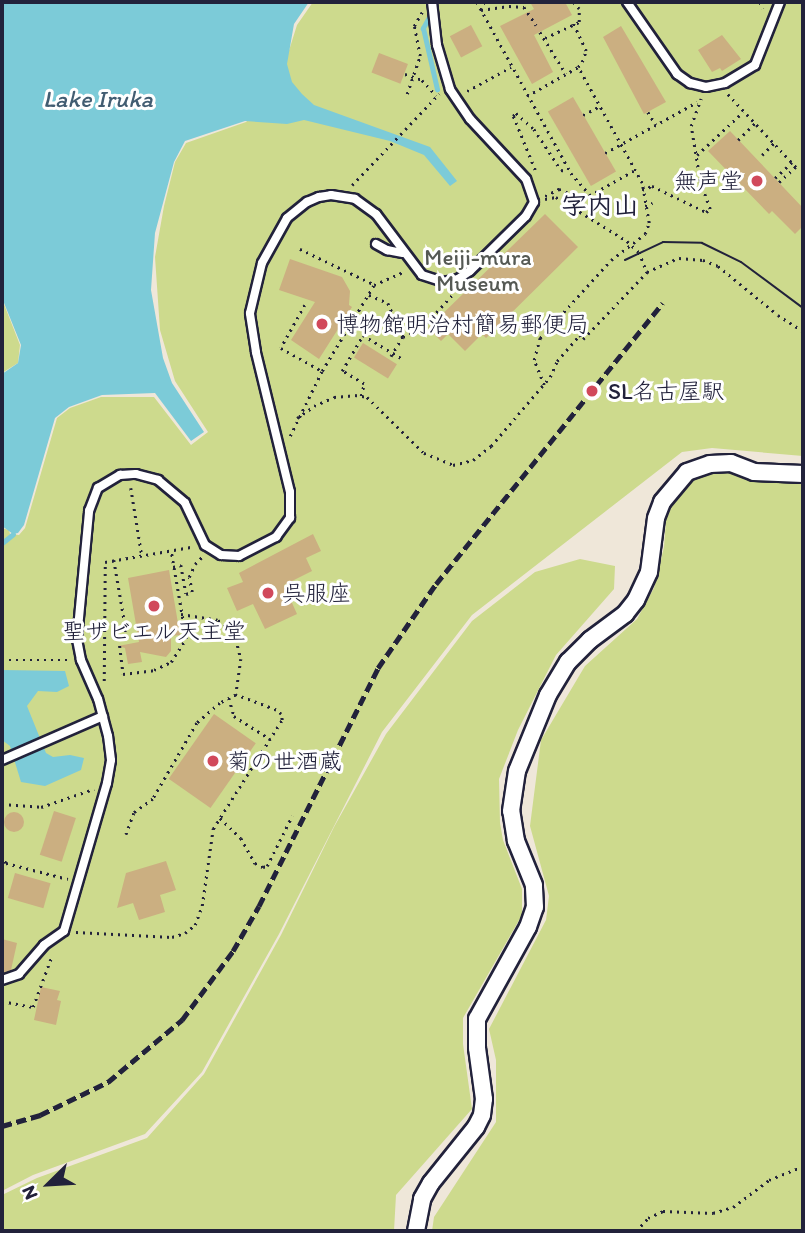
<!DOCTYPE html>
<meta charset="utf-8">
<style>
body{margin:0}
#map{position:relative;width:805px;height:1233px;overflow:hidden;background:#efe7d9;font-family:Itim,"Klee One",sans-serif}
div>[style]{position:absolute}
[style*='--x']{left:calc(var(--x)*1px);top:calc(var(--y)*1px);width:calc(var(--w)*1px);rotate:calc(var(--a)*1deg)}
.green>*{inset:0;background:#cdda8d}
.water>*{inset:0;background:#7ccbd8}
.stream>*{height:5px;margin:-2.5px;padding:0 2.5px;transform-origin:2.5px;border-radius:2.5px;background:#7ccbd8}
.building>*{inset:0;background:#cbaf81;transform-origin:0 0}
.round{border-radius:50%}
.path>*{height:2.5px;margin-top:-1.25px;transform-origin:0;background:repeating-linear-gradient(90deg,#22223b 0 2px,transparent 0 7px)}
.roads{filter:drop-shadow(2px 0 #22223b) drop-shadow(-2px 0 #22223b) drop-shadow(0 2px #22223b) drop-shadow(0 -2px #22223b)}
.lane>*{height:8px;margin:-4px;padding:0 4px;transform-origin:4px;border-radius:4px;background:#fff}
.street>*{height:16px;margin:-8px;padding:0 8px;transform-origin:8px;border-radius:8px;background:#fff}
.tram>*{height:2px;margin:-1px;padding:0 1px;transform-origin:1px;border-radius:1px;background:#22223b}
.rail>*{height:5px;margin-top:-2.5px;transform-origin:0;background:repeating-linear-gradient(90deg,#22223b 0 10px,transparent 0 15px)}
.dots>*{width:19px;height:19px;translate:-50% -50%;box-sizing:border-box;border:4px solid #fff;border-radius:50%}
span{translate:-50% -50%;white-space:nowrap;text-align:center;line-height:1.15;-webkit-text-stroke:6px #fff;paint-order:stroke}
.poi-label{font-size:23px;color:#22223b}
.right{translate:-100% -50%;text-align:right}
.left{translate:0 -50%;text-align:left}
.park-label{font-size:23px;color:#555954}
.water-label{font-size:24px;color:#425d72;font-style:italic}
.quarter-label{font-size:26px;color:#22223b;font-weight:700}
.frame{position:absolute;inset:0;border:4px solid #22223b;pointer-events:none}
.north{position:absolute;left:14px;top:1149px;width:70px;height:70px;-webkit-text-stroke:5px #fff;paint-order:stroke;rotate:246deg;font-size:19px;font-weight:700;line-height:28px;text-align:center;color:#22223b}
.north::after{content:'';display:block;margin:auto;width:24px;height:32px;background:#22223b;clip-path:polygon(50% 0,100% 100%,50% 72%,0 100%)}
</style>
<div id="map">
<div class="green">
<div style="clip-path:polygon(313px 2px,803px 2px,803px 456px,712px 448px,682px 452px,472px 615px,382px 732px,279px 934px,202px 1072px,145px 1134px,33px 1175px,2px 1191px,2px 528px,9px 530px,10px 534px,19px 535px,25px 528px,57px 418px,70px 408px,101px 397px,154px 397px,191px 445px,208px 432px,175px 381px,160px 330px,155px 257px,164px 206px,175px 162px,186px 143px,246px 122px,275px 95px,297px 25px)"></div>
<div style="clip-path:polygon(2px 299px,20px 345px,18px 363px,2px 373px)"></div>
<div style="clip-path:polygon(716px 470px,730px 470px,753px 479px,803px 482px,803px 1231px,432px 1231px,434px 1217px,496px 1122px,496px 1060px,489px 1029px,546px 920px,549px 896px,530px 826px,541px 740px,585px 666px,637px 619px,654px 588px,664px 547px,666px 520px,673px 503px,692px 477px)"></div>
<div style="clip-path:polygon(580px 559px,615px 566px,614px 589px,556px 655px,518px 730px,499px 779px,500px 823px,503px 840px,522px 889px,522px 915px,463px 1018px,463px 1044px,472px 1109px,396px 1195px,394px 1231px,2px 1231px,2px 1195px,37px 1178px,147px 1138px,204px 1074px,281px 935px,334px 827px,386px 734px,472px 621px,535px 572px)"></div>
</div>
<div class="water">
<div style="clip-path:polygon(2px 2px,309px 2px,294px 24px,287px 64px,292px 82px,302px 94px,314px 105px,430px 147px,457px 181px,450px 186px,424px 155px,390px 141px,304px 120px,287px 124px,245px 121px,185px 141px,174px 162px,155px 233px,151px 290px,163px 358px,172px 383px,204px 432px,191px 441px,155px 393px,102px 395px,69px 407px,55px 418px,24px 525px,18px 533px,13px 534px,2px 526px,2px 374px,18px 363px,21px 345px,2px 298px)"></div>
<div style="clip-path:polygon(2px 670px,65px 671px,69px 686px,57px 692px,38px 691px,27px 706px,46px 753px,53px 757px,70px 755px,84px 758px,81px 770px,45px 786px,21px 782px,10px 746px,2px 740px)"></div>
</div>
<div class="stream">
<div style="--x:429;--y:17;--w:13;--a:119"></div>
<div style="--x:423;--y:28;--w:63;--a:77.1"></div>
<div style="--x:2;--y:543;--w:14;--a:-39"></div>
</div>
<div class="building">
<div style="clip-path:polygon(530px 2px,565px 2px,572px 15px,534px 35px,553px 72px,532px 84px,500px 26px,534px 9px)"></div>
<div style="left:471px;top:25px;width:24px;height:24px;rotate:62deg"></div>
<div style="clip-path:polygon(621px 26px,666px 102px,644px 114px,603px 37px)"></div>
<div style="clip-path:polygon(722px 35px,741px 59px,722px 71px,720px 68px,712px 72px,698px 50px)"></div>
<div style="left:379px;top:53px;width:31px;height:21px;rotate:21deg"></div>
<div style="left:573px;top:97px;width:86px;height:29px;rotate:60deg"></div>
<div style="clip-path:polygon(730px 131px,803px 208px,803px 226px,795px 234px,772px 211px,769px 214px,708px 151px)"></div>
<div style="clip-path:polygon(545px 214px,578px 247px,486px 338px,482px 334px,465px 351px,448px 334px,441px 341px,428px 328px)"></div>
<div style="clip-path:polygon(290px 259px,342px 277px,350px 291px,349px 305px,352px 307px,319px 359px,291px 340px,315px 302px,279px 290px)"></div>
<div style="left:363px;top:343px;width:40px;height:17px;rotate:32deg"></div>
<div style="clip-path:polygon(313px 534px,321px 551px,306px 558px,312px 571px,284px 585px,297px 614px,265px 629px,253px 604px,237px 611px,227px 588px,243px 582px,239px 573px)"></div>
<div style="clip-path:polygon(169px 570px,180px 635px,171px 636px,171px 651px,166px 657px,140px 652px,142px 662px,128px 664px,125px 648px,118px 646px,139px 642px,128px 578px)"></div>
<div style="left:214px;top:714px;width:51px;height:79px;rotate:35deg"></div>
<div style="left:54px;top:811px;width:23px;height:46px;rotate:18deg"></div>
<div class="round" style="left:4px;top:812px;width:20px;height:20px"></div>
<div style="clip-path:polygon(166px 861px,176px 890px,160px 895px,165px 912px,139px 920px,133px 903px,117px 908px,126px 873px)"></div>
<div style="left:15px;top:873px;width:37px;height:26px;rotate:16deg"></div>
<div style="clip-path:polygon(2px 939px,17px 943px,11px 970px,2px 973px)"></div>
<div style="clip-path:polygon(41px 987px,60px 991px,57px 1000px,61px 1001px,56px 1025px,34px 1020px)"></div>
</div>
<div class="path">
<div style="--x:477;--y:2;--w:195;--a:61.2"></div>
<div style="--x:571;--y:173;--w:29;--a:49"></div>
<div style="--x:485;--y:2;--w:7;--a:63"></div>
<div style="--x:760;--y:2;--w:7;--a:63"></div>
<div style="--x:481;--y:10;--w:28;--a:-8"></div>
<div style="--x:509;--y:6;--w:15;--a:4"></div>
<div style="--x:524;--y:7;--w:22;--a:56"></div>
<div style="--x:540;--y:32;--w:49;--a:58.2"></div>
<div style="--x:545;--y:38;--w:38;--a:-25"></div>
<div style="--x:579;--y:22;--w:13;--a:-90"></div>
<div style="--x:579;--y:9;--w:9;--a:-131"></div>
<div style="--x:405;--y:74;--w:18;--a:19"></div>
<div style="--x:422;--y:80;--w:21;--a:47"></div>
<div style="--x:467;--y:91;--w:50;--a:-28.6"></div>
<div style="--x:407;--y:94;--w:40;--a:-71.1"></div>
<div style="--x:420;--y:56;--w:31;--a:-101"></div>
<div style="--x:414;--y:26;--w:16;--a:-60"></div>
<div style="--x:728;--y:94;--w:100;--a:47"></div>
<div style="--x:796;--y:167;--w:23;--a:137"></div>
<div style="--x:527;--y:96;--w:59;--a:-29.6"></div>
<div style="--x:578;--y:67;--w:6;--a:-51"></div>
<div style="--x:582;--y:62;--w:12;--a:-70"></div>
<div style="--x:586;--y:51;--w:31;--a:-115"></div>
<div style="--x:648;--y:112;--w:15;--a:58"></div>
<div style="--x:583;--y:115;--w:19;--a:-28"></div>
<div style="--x:738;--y:140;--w:24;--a:-45"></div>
<div style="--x:605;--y:153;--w:105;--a:-29"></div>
<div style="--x:697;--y:155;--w:63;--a:-43.1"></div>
<div style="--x:762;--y:155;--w:17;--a:-45"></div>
<div style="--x:535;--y:170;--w:58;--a:-112.2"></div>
<div style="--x:513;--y:116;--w:4;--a:-45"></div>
<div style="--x:516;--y:113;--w:24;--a:42"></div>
<div style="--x:534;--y:129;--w:49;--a:56.6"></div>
<div style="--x:561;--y:170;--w:7;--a:8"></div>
<div style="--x:775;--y:178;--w:23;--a:-43"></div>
<div style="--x:352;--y:185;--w:126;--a:-46.3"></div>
<div style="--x:642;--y:190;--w:11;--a:-22"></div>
<div style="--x:652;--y:186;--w:60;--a:25.7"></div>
<div style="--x:706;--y:212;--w:5;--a:-37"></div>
<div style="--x:710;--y:209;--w:30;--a:-110"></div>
<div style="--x:700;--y:181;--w:56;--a:-99.3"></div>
<div style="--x:691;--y:126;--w:29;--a:-70"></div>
<div style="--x:545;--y:196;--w:16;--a:-27"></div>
<div style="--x:559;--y:189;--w:26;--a:23"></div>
<div style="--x:583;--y:199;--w:60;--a:-29.1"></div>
<div style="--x:545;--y:199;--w:11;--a:-10"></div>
<div style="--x:556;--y:197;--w:84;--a:31.8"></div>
<div style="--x:627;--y:241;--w:16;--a:43"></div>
<div style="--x:639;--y:252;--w:22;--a:68"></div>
<div style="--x:645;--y:206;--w:8;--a:-23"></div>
<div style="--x:300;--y:249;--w:81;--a:25.6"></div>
<div style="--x:369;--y:295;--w:21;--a:23"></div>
<div style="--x:388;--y:303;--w:37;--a:66"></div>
<div style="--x:403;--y:337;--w:23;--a:121"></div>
<div style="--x:305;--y:305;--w:49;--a:119.2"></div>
<div style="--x:281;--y:348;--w:47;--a:29.3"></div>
<div style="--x:403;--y:337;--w:21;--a:-25"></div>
<div style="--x:422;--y:328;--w:47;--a:-47.6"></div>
<div style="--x:544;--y:385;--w:27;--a:-112"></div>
<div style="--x:534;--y:360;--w:23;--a:-75"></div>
<div style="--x:540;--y:338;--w:105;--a:-47.7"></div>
<div style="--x:611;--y:260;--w:43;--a:-37.4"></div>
<div style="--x:645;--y:234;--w:12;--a:-70"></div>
<div style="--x:649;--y:223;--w:41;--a:-99.9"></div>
<div style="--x:642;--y:183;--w:132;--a:-118.9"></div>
<div style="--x:361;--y:396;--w:12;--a:-76"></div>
<div style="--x:364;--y:384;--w:26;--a:-149"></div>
<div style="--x:342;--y:371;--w:42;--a:-59.7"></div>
<div style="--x:363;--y:335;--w:47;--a:31"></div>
<div style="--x:297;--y:418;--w:21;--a:-35"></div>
<div style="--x:314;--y:406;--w:22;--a:-24"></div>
<div style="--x:334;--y:397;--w:21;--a:-5"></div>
<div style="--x:355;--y:395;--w:12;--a:9"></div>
<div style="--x:367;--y:397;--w:80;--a:44.5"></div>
<div style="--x:424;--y:453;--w:31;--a:22"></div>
<div style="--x:453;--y:465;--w:21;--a:-14"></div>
<div style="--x:473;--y:460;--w:23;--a:-38"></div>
<div style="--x:491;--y:446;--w:91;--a:-49.5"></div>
<div style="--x:550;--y:377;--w:17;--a:-66"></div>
<div style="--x:557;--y:361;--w:35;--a:-49"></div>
<div style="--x:580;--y:335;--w:5;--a:53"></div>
<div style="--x:583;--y:339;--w:93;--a:-46.3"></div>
<div style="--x:647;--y:272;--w:35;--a:-24"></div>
<div style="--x:679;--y:258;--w:24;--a:5"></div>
<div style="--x:703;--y:260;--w:16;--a:22"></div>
<div style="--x:718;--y:266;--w:77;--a:39.2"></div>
<div style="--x:778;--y:315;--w:30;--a:33"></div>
<div style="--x:290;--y:436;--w:72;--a:-63.8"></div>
<div style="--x:322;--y:371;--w:100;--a:-58.8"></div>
<div style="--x:374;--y:285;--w:34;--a:-24"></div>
<div style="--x:131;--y:488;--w:69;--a:80.8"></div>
<div style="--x:114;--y:560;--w:71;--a:80.3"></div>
<div style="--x:126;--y:630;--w:11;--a:128"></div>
<div style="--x:119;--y:639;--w:35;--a:83"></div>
<div style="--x:123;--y:674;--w:31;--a:-7"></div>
<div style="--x:154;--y:670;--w:19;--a:-25"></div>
<div style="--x:171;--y:662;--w:27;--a:-57"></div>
<div style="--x:186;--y:639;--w:89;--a:-99.7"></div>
<div style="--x:173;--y:567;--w:8;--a:-14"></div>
<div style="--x:181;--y:565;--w:29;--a:80"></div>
<div style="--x:186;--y:594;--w:6;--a:-18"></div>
<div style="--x:192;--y:592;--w:15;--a:-101"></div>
<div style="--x:189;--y:577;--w:14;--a:-65"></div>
<div style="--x:195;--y:564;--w:11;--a:-45"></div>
<div style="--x:181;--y:614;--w:37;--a:9"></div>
<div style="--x:218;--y:620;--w:12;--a:35"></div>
<div style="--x:228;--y:627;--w:14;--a:56"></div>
<div style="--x:236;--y:639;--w:21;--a:76"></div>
<div style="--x:241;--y:659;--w:36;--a:98"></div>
<div style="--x:2;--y:660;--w:68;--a:0"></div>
<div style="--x:104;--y:681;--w:119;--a:-89.5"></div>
<div style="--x:105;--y:562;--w:87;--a:-9.9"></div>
<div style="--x:229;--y:698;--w:19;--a:74"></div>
<div style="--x:234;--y:716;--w:43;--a:32.6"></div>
<div style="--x:2;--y:804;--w:39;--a:4"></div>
<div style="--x:41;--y:807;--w:56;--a:-18.8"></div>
<div style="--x:220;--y:818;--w:29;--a:44"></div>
<div style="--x:241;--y:838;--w:29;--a:61"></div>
<div style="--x:255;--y:863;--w:9;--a:27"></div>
<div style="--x:263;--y:867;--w:4;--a:-14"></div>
<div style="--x:267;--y:866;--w:56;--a:-63.4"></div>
<div style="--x:2;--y:855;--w:9;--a:63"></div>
<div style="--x:6;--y:863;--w:64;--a:14.5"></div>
<div style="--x:76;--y:932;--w:96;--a:3"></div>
<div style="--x:172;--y:937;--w:14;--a:-17"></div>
<div style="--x:185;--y:933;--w:13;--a:-39"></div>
<div style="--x:195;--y:925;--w:20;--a:-70"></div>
<div style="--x:202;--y:906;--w:78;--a:-81.9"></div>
<div style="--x:213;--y:829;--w:129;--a:-57.7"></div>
<div style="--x:282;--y:720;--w:6;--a:-99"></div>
<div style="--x:281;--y:714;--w:6;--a:-141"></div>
<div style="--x:276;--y:710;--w:43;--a:-159.4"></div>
<div style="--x:236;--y:695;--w:18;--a:153"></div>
<div style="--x:220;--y:703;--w:30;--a:139"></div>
<div style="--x:197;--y:723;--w:88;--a:120.1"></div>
<div style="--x:153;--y:799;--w:24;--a:144"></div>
<div style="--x:134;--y:813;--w:23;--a:110"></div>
<div style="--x:2;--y:1001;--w:32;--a:11"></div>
<div style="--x:33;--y:1007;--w:52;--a:-69.8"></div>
<div style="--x:636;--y:1231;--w:18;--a:-47"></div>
<div style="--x:648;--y:1218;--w:17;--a:-25"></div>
<div style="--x:663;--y:1211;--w:50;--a:2.3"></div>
<div style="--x:713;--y:1213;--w:21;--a:-17"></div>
<div style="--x:733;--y:1207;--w:45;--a:-36.9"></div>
<div style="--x:769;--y:1180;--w:37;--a:-22"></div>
</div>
<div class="roads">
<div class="lane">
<div style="--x:627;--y:2;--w:88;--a:55.2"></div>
<div style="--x:677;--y:74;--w:16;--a:35"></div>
<div style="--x:690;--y:83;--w:16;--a:14"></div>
<div style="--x:706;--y:87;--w:19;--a:-12"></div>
<div style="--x:725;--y:83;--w:35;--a:-31"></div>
<div style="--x:755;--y:65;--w:68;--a:-68.4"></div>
<div style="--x:376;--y:244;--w:13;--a:29"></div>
<div style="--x:387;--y:250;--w:16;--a:11"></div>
<div style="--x:2;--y:760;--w:110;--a:-23.5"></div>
<div style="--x:2;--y:980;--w:18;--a:-19"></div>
<div style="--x:19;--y:974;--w:38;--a:-49"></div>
<div style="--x:44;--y:945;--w:24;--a:-35"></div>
<div style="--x:64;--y:931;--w:154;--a:-73.8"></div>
<div style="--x:107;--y:783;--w:23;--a:-80"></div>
<div style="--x:111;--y:760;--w:24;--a:-97"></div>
<div style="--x:108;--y:736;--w:38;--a:-105"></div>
<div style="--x:98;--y:699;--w:43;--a:-113.6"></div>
<div style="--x:81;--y:660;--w:21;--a:-101"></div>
<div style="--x:77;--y:639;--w:129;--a:-84.6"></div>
<div style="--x:89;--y:511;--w:25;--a:-69"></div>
<div style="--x:98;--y:488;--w:26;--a:-31"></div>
<div style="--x:120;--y:475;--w:16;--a:-4"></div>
<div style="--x:136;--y:474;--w:23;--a:15"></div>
<div style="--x:158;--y:480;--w:35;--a:40"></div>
<div style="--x:185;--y:503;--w:47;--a:64.5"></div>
<div style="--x:205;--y:545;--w:19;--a:32"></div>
<div style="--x:221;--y:555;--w:18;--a:3"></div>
<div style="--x:239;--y:556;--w:42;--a:-27.2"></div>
<div style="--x:276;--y:537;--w:24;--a:-54"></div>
<div style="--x:290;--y:518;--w:26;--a:-90"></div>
<div style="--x:290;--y:492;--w:144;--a:-103.7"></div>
<div style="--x:256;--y:352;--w:39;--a:-99"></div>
<div style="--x:250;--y:313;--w:51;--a:-76.5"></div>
<div style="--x:262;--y:263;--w:51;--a:-60.9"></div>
<div style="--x:287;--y:218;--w:26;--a:-39"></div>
<div style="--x:307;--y:202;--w:13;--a:-23"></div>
<div style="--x:319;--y:197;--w:12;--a:-9"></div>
<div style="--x:331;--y:195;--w:24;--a:9"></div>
<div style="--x:355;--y:199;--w:26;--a:36"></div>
<div style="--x:376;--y:214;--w:76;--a:53"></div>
<div style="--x:422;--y:275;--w:22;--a:18"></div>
<div style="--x:443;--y:282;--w:15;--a:-11"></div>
<div style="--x:458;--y:279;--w:14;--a:-34"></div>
<div style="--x:470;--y:271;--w:78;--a:-44.5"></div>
<div style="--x:526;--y:216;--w:16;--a:-60"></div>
<div style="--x:534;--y:202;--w:24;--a:-109"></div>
<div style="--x:526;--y:179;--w:82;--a:-133"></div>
<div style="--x:470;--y:119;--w:36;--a:-124"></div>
<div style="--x:450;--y:89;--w:46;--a:-106.5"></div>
<div style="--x:437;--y:45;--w:43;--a:-96.6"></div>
</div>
<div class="street">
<div style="--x:416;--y:1231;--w:33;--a:-79"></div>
<div style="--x:422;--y:1199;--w:18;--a:-61"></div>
<div style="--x:431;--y:1183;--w:72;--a:-51.2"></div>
<div style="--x:476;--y:1127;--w:13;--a:-63"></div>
<div style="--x:482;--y:1115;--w:16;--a:-83"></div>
<div style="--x:484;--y:1099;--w:51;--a:-97.8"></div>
<div style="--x:477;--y:1048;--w:29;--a:-90"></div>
<div style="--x:477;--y:1019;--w:105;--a:-61"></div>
<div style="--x:528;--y:927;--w:21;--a:-71"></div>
<div style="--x:535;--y:907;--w:22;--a:-93"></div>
<div style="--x:534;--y:885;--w:48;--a:-112.2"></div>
<div style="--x:516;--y:841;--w:30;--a:-99"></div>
<div style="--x:511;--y:811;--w:40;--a:-81.5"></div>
<div style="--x:517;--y:771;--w:82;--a:-67.8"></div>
<div style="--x:548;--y:695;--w:39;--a:-59"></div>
<div style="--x:568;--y:662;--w:31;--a:-45"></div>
<div style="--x:590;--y:640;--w:44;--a:-36.6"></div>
<div style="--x:625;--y:614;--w:18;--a:-52"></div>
<div style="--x:636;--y:600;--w:31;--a:-65"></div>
<div style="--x:649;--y:572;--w:54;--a:-82.6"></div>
<div style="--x:656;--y:518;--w:17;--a:-69"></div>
<div style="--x:662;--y:502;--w:39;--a:-50"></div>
<div style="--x:687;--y:472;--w:24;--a:-19"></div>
<div style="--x:710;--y:464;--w:21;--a:-3"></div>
<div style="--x:731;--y:463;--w:25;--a:21"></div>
<div style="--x:754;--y:472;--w:49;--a:2.3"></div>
</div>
</div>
<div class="tram">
<div style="--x:625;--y:260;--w:42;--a:-25.3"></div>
<div style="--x:663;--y:242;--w:39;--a:1"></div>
<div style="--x:702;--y:243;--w:43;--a:26"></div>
<div style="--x:741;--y:262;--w:77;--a:36.6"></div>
</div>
<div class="rail">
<div style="--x:2;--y:1126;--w:40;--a:-16"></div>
<div style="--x:40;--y:1115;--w:76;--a:-25.9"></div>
<div style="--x:108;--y:1082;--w:97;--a:-40"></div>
<div style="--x:182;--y:1020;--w:86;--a:-53.5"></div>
<div style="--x:233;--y:951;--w:52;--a:-60"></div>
<div style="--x:259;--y:906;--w:266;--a:-63.4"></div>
<div style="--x:378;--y:668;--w:102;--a:-55.4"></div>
<div style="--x:436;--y:584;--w:361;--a:-51.1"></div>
</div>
<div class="dots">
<div style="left:757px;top:181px;background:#d1495b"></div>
<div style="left:322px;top:324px;background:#d1495b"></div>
<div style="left:592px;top:391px;background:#d1495b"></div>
<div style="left:268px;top:593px;background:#d1495b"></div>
<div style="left:154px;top:606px;background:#d1495b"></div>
<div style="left:213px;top:761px;background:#d1495b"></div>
</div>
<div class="poi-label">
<span class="right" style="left:743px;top:181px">無声堂</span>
<span class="left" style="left:336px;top:324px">博物館明治村簡易郵便局</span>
<span class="left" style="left:608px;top:391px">SL名古屋駅</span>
<span class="left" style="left:282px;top:593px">呉服座</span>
<span style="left:154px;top:631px">聖ザビエル天主堂</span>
<span class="left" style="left:227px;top:761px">菊の世酒蔵</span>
</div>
<div class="park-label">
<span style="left:478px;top:270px">Meiji-mura<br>Museum</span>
</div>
<div class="water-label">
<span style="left:98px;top:99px">Lake Iruka</span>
</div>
<div class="quarter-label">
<span style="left:600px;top:206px">字内山</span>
</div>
<div class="frame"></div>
<div class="north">N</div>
</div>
